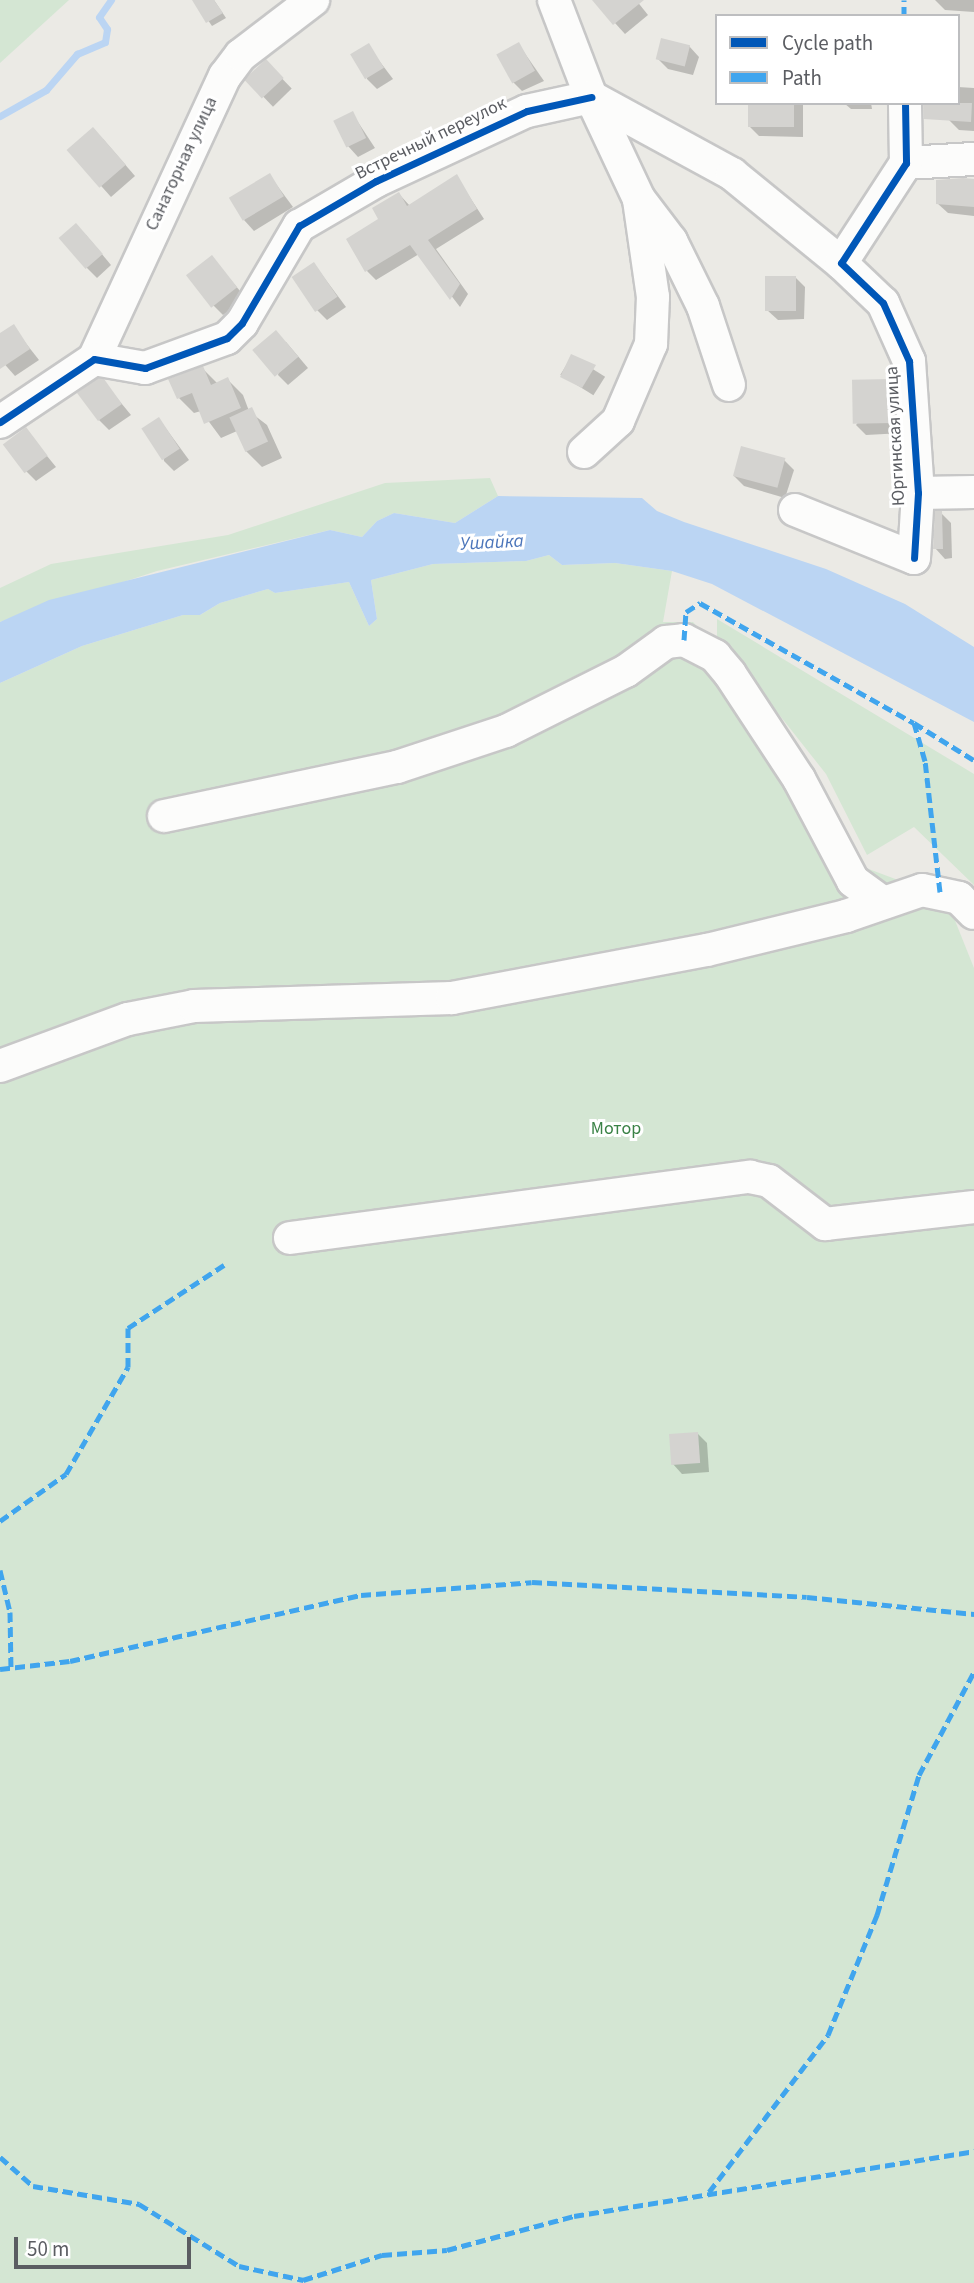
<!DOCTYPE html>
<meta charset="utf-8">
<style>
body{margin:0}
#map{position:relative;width:974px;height:2283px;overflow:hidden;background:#ebeae5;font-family:"Source Sans 3",sans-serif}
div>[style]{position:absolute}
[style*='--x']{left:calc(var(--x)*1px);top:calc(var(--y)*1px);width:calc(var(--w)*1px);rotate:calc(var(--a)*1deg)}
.green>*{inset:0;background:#d4e6d3}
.water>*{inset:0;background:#bbd5f3}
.shadow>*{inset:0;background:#0003;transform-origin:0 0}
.stream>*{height:7px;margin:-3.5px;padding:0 3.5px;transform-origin:3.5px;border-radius:3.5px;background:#bbd5f3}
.building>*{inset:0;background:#d4d3d0;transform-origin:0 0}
.roads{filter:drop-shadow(2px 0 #c7c7c7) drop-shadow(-2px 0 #c7c7c7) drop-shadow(0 2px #c7c7c7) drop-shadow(0 -2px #c7c7c7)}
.minor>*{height:32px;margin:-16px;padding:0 16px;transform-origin:16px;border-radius:16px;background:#fcfcfb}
.quiet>*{height:5px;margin-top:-2.5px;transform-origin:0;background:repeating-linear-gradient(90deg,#40a5ee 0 10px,transparent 0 15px)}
.cycleway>*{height:7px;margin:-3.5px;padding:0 3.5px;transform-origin:3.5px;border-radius:3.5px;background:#0057b8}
span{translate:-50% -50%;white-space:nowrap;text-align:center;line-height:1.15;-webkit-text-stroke:6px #fff;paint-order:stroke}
.street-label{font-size:18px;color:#5b5d62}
.park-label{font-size:18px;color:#3a8246}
.water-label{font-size:19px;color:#4b75ba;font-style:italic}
.legend{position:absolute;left:715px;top:14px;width:245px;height:91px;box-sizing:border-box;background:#fff;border:2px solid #bdbec0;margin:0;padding:9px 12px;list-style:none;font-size:21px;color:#5b5d62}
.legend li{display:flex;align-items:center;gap:14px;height:35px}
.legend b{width:35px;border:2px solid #bdbec0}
.scale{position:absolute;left:14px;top:2237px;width:177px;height:32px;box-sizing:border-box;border:4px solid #5b5d62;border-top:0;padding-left:9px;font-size:21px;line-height:24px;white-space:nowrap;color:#5b5d62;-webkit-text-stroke:5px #fff;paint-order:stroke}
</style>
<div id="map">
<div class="green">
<div style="clip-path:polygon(0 0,69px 0,0 63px)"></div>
<div style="clip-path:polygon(490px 478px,498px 496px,455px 523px,394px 513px,377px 521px,362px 537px,330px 530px,267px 545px,157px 571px,0 622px,0 588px,51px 564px,228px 535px,385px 483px)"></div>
<div style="clip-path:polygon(549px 555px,562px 565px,615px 563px,672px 571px,663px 622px,693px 622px,732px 665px,858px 865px,946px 898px,974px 968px,974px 2283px,0 2283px,0 683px,82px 646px,183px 615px,200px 615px,220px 603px,268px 589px,275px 593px,349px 582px,369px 626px,377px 619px,371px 580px,433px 564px,526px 561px)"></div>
<div style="clip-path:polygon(717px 619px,974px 774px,974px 885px,914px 827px,867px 855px,826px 774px,717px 636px)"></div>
</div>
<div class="water">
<div style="clip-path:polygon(498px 496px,642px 498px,657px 511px,684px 522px,826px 569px,905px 604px,974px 647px,974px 722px,712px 584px,672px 571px,615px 563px,562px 565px,549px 555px,526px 561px,433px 564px,371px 580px,377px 619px,369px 626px,349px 582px,275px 593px,268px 589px,220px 603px,200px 615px,183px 615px,82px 646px,0 683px,0 622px,49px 600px,330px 530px,362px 537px,377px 521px,394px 513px,455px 523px)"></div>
</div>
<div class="shadow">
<div style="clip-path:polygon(194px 0,214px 0,226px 18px,212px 26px)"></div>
<div style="clip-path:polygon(594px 0,636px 0,648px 15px,625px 34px)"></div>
<div style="clip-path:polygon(935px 0,974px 0,974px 12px,945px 10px)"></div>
<div style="clip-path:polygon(519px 45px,544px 81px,522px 91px,512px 81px)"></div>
<div style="clip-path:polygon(368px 46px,393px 79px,377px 89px,367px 79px)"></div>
<div style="clip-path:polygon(689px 46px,699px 57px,693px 75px,668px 69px,658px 59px)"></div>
<div style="left:266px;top:62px;width:37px;height:26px;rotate:46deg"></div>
<div style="clip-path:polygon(958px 87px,974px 88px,974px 131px,959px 130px,949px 120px,958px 103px)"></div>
<div style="clip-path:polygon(750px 103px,803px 103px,803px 137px,759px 136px,749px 126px)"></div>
<div style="clip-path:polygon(844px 103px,871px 103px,872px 109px,851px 109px)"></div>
<div style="clip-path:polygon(352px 113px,375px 148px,358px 157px,348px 146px)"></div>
<div style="clip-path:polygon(103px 139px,135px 176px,111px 197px,69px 150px)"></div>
<div style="clip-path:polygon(270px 176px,293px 207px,254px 231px,244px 220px)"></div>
<div style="clip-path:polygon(456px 176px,484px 219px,436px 249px,468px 294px,460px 307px,419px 254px,376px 280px,367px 271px,380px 220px,399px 194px,410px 206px)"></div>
<div style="clip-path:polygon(974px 181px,974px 216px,948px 213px,937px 203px)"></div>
<div style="clip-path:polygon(86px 235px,111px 265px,97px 278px,87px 268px)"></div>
<div style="clip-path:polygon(212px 258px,246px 298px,223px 315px,213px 305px)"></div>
<div style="clip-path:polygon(314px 264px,346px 307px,327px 320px,317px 310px)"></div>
<div style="clip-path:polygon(795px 277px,805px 287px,804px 319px,778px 320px,767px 310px)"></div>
<div style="clip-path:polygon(13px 327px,39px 360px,15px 376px,0 359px,0 336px)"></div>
<div style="clip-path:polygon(286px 342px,308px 368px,288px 385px,278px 375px)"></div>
<div style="left:572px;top:356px;width:39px;height:22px;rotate:32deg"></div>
<div style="clip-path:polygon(202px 368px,218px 384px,227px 379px,243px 395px,249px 411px,267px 425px,282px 458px,262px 467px,246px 451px,237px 431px,221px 438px,201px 411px,194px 413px,179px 398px)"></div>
<div style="clip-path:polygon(103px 381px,131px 415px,109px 430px,99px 420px)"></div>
<div style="clip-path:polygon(891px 381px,901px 391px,903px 433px,866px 435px,856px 425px)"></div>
<div style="clip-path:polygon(159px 419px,189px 460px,174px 471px,164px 461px)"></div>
<div style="clip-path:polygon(25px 429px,56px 467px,36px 481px,26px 471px)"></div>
<div style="clip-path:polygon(784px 460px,794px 470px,785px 498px,744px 486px,734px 476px)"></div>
<div style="clip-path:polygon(941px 513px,951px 523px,952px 558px,945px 559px,935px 548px)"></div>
<div style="clip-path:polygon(697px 1433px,707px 1443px,709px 1472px,682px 1474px,672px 1463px)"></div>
</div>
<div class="stream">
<div style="--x:0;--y:116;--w:53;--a:-29.5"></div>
<div style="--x:46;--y:90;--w:48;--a:-49.3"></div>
<div style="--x:77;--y:54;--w:30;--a:-23"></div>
<div style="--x:105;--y:42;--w:13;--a:-81"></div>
<div style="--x:107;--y:29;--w:14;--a:-124"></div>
<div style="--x:99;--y:17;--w:21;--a:-55"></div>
</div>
<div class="building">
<div style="clip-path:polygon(192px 0,214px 0,223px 13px,206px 23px)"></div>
<div style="clip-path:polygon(592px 0,644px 0,613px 25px)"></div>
<div style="left:661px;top:38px;width:30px;height:22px;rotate:14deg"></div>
<div style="left:519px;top:42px;width:33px;height:26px;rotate:61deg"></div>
<div style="left:369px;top:43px;width:29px;height:22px;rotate:59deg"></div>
<div style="left:266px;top:59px;width:26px;height:30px;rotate:47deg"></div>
<div style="left:748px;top:103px;width:46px;height:24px"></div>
<div style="clip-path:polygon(923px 103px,972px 103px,971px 122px,924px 119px)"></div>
<div style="left:353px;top:111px;width:30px;height:22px;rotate:64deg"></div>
<div style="left:93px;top:127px;width:50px;height:35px;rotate:49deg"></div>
<div style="left:270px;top:173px;width:27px;height:48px;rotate:59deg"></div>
<div style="clip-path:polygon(457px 174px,477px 209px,428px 240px,460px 284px,450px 300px,410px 245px,365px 272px,346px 239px,378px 219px,372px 208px,399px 192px,407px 206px)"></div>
<div style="clip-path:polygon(963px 178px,974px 179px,974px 207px,936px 204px,936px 180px)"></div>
<div style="left:76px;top:223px;width:41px;height:23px;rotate:49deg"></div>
<div style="left:212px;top:255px;width:41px;height:33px;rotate:52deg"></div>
<div style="left:314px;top:262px;width:42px;height:27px;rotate:56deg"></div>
<div style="left:765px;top:276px;width:31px;height:35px"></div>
<div style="clip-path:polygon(14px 324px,30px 349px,0 369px,0 333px)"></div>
<div style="left:276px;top:330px;width:35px;height:31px;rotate:50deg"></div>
<div style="clip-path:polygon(571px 354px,596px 365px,582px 388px,560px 377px)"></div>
<div style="clip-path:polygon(203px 366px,211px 385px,228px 377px,241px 408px,204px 424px,192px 393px,177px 399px,168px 379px)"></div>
<div style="clip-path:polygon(98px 378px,104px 379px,122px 404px,98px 421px,77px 393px)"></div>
<div style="left:892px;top:379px;width:44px;height:40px;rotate:89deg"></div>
<div style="left:252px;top:407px;width:38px;height:25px;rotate:65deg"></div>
<div style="left:159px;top:417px;width:38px;height:21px;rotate:57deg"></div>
<div style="left:26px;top:427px;width:36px;height:29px;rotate:53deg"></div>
<div style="left:741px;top:446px;width:46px;height:31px;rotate:15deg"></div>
<div style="clip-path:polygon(935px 511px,942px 511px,943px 549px,933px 549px)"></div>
<div style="left:698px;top:1432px;width:31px;height:29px;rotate:86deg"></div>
</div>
<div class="roads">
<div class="minor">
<div style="--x:554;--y:0;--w:104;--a:69.1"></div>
<div style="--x:591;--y:97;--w:161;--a:28.6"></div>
<div style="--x:732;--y:174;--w:141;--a:39.2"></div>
<div style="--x:906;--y:163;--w:68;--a:-3.4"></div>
<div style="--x:94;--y:359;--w:312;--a:-65.2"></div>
<div style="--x:225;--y:76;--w:26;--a:-53"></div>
<div style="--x:241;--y:55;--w:91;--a:-37.4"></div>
<div style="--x:0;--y:422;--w:113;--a:-33.8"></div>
<div style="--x:94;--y:359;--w:52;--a:10"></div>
<div style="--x:145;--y:368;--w:87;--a:-20.1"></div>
<div style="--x:227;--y:338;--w:21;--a:-45"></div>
<div style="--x:242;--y:323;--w:113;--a:-59.6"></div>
<div style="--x:299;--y:226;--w:89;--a:-30.3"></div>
<div style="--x:376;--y:181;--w:166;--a:-24.9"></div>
<div style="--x:527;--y:111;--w:66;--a:-12.3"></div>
<div style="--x:591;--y:97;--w:113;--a:64.8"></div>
<div style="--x:639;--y:199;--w:53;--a:52.7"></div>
<div style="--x:671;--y:241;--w:72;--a:63.8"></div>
<div style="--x:703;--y:306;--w:83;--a:71.8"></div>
<div style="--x:584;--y:452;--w:46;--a:-42.4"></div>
<div style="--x:618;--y:421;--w:84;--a:-66.8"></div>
<div style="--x:651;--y:344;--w:47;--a:-87.6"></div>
<div style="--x:653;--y:297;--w:98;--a:-98.2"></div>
<div style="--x:918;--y:493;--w:56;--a:-1"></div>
<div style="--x:795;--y:510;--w:128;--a:22"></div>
<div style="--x:914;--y:558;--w:65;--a:-86.5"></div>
<div style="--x:918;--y:493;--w:132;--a:-93.9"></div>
<div style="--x:909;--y:361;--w:64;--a:-114.1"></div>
<div style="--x:883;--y:303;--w:58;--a:-136.4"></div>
<div style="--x:841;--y:263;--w:119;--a:-57"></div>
<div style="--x:906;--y:163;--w:60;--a:-91"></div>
<div style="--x:164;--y:816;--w:238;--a:-11.9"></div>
<div style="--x:397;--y:767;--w:115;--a:-18.3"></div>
<div style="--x:506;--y:731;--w:134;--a:-26.6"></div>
<div style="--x:626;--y:671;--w:49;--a:-35.9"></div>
<div style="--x:666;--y:642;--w:18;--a:-6"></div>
<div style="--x:684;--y:640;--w:35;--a:27"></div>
<div style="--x:715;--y:656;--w:23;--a:50"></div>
<div style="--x:730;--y:674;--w:126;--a:56.7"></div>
<div style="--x:799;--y:779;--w:115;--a:62.1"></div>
<div style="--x:853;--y:881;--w:34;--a:36"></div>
<div style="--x:0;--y:1066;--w:136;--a:-20.2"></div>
<div style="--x:128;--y:1019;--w:67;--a:-11.1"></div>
<div style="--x:194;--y:1006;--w:258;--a:-1.8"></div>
<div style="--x:452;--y:998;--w:259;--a:-10.7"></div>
<div style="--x:707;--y:950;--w:143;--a:-13.7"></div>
<div style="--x:846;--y:916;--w:80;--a:-18.9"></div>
<div style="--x:922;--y:890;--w:38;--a:12"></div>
<div style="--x:959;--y:898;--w:21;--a:45"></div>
<div style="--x:290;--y:1238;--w:464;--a:-7.6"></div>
<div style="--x:750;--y:1177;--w:19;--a:12"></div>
<div style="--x:769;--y:1181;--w:71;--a:37.5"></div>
<div style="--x:825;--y:1224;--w:150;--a:-6.5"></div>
</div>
</div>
<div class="quiet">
<div style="--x:904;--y:16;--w:16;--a:-90"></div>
<div style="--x:684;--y:640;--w:28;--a:-86"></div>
<div style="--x:686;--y:612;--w:17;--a:-33"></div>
<div style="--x:700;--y:603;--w:245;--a:29.3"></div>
<div style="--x:940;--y:892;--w:132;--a:-96.5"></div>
<div style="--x:925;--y:761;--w:40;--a:-106"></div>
<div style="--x:914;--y:723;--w:70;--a:31.7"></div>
<div style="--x:0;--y:1521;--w:81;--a:-35.5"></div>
<div style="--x:66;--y:1474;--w:124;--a:-59.9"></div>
<div style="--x:128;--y:1367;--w:39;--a:-90"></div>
<div style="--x:128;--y:1328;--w:115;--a:-33.3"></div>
<div style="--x:0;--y:1570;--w:43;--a:76.6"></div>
<div style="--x:10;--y:1612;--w:56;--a:89"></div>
<div style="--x:0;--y:1669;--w:70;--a:-6.5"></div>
<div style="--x:70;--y:1661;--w:298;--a:-12.8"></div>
<div style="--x:361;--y:1595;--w:171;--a:-4.3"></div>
<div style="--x:532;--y:1582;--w:275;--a:3.1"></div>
<div style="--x:807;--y:1597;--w:168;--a:5.8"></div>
<div style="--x:0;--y:2157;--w:44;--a:41.3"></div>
<div style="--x:33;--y:2186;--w:108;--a:9.6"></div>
<div style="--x:139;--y:2204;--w:118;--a:31.8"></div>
<div style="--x:239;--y:2266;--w:66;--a:12.3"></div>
<div style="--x:303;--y:2280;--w:83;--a:-17.6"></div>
<div style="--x:382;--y:2255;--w:65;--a:-4.4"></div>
<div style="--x:447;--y:2250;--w:131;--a:-15"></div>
<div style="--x:574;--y:2216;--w:405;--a:-9.2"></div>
<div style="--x:709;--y:2192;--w:197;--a:-52.8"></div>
<div style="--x:828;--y:2035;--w:130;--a:-67.8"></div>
<div style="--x:877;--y:1915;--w:146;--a:-73.3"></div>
<div style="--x:919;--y:1775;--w:117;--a:-61.9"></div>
</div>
<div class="cycleway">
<div style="--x:905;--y:103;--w:60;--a:89"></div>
<div style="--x:906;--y:163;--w:119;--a:123"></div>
<div style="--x:841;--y:263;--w:58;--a:43.6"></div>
<div style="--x:883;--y:303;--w:64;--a:65.9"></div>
<div style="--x:909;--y:361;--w:132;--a:86.1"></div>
<div style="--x:918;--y:493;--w:65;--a:93.5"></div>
<div style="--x:0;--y:422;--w:113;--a:-33.8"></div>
<div style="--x:94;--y:359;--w:52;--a:10"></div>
<div style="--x:145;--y:368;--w:87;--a:-20.1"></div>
<div style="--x:227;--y:338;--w:21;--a:-45"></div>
<div style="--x:242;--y:323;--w:113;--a:-59.6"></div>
<div style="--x:299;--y:226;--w:89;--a:-30.3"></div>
<div style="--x:376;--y:181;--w:166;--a:-24.9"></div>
<div style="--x:527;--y:111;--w:66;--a:-12.3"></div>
</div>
<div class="street-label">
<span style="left:431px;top:139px;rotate:-26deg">Встречный переулок</span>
<span style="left:182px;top:164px;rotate:-65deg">Санаторная улица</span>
<span style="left:896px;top:436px;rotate:-93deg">Юргинская улица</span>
</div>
<div class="park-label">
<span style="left:616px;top:1129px">Мотор</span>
</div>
<div class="water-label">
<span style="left:492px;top:543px;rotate:-3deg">Ушайка</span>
</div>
<ul class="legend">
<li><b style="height:9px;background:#0057b8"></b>Cycle path</li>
<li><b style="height:9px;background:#40a5ee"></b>Path</li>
</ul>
<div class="scale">50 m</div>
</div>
